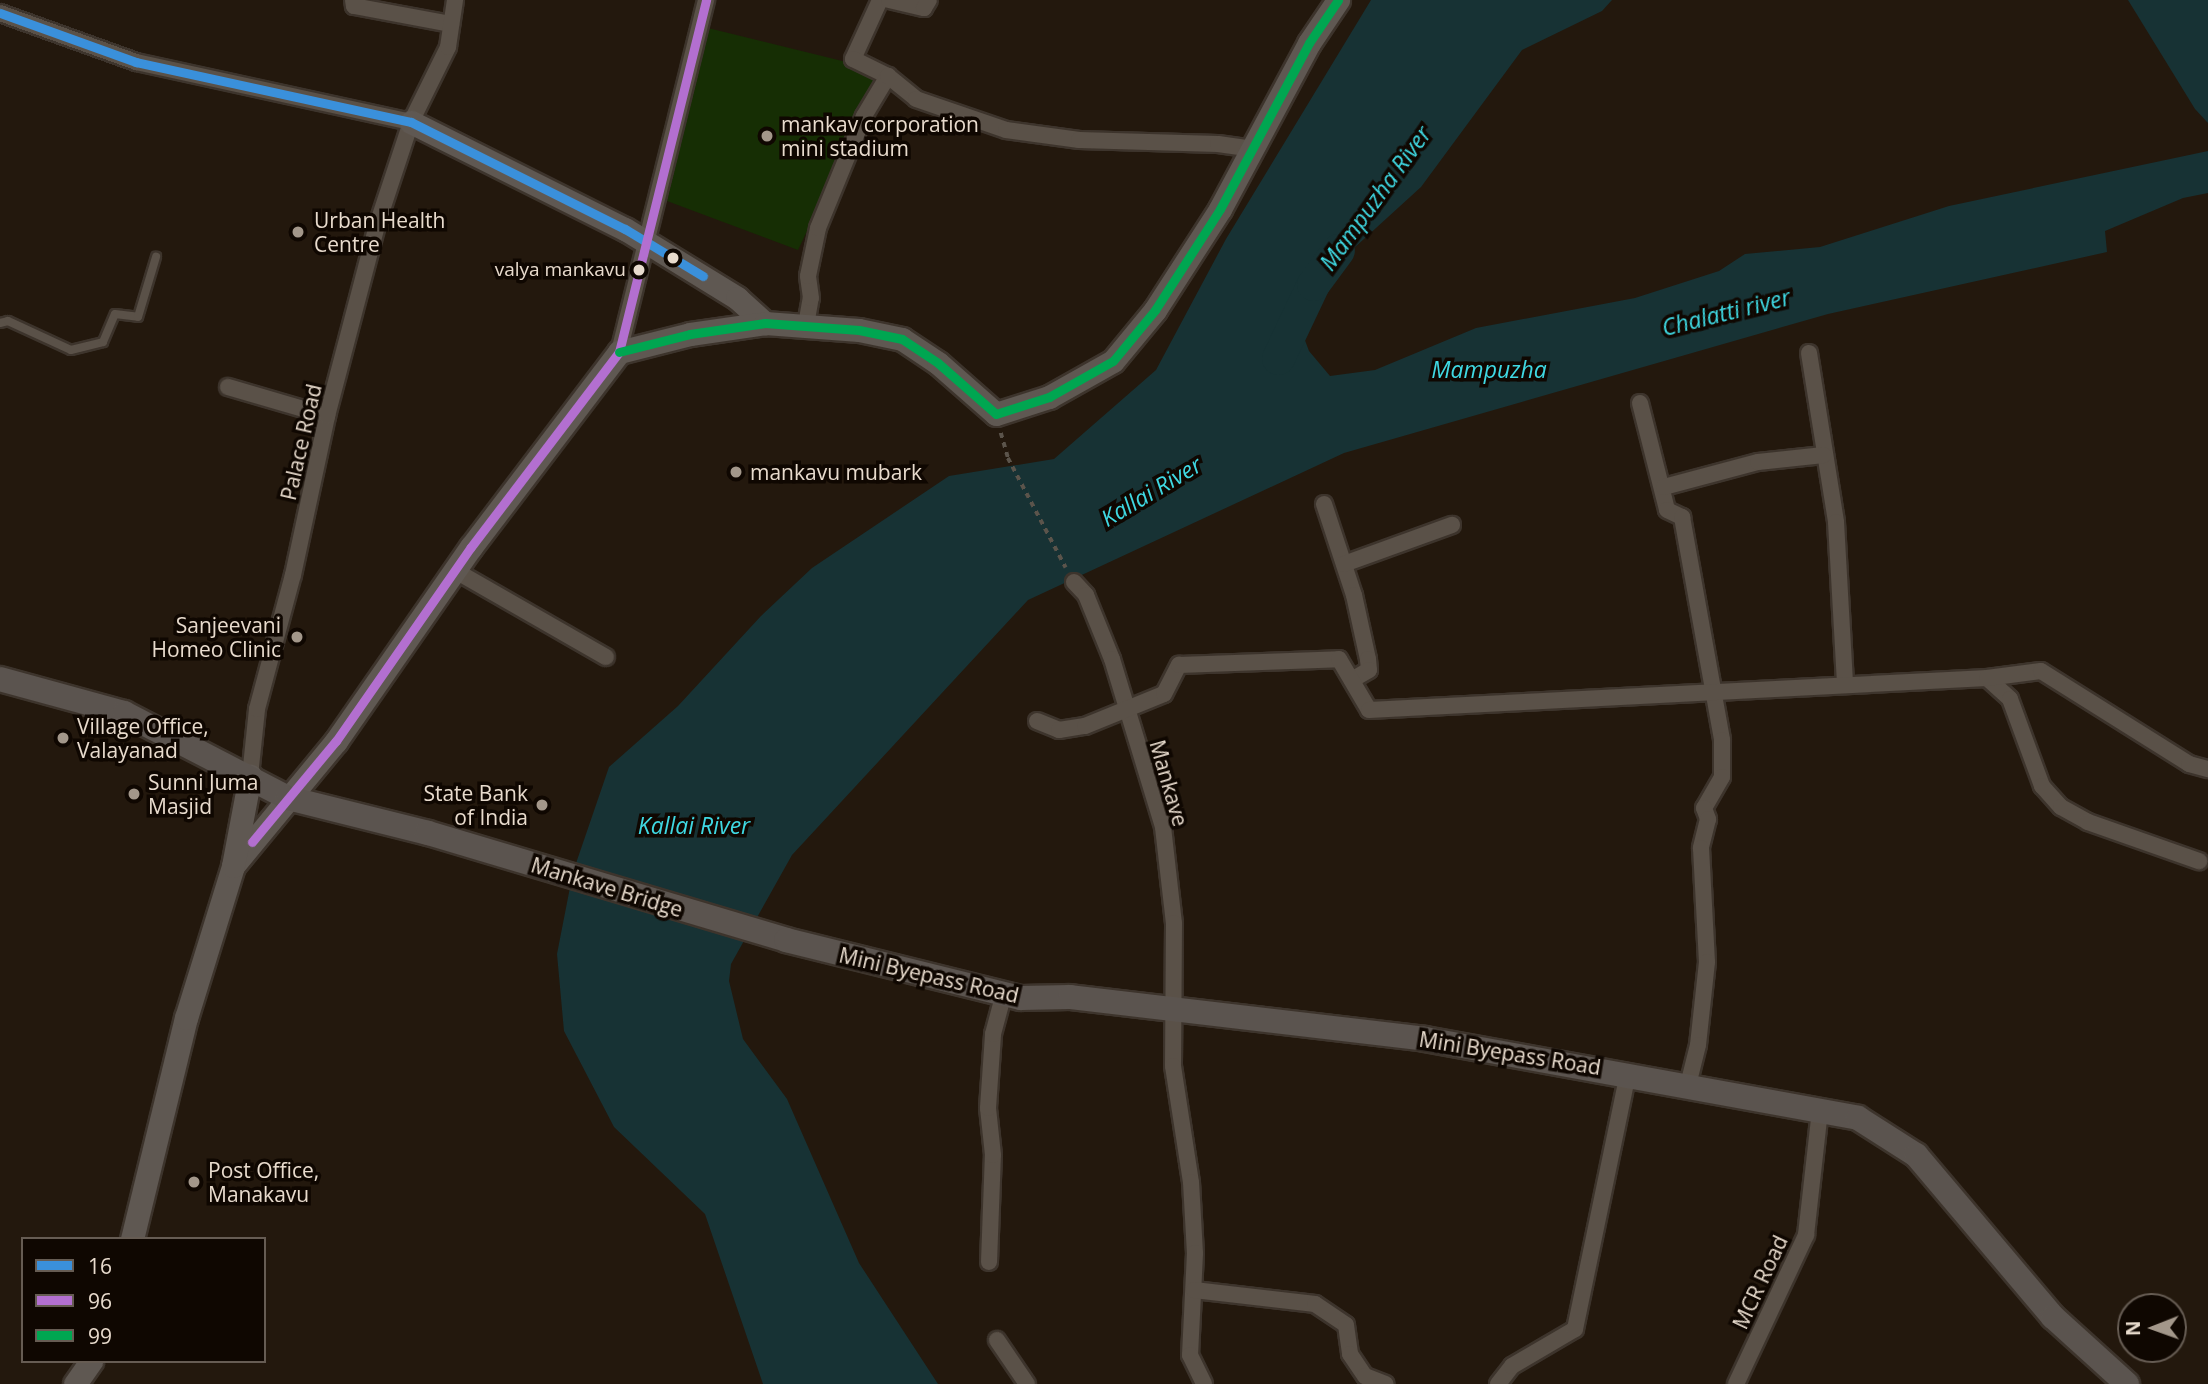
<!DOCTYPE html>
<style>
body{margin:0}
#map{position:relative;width:2208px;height:1384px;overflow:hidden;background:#23180d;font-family:"Open Sans",sans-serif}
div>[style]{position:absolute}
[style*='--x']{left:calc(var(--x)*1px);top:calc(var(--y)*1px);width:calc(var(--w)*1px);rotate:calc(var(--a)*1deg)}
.green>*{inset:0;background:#162e04}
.water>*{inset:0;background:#173234}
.river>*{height:33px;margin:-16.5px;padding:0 16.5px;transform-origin:16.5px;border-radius:16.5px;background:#173234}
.path>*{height:3.5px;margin-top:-1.75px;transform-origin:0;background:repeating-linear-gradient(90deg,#5b544b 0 5px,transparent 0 10px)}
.roads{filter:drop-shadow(2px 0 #3d342c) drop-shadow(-2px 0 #3d342c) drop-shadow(0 2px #3d342c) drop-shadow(0 -2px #3d342c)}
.lane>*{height:8px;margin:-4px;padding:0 4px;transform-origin:4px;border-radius:4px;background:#5a5148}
.street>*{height:16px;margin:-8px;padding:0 8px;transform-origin:8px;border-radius:8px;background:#5a5148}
.secondary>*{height:23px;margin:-11.5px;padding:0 11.5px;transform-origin:11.5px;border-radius:11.5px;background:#5f5852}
.primary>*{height:24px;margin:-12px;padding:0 12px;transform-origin:12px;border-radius:12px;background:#5b544f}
.bus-1>*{height:9px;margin:-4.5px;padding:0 4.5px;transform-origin:4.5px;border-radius:4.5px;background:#3a90db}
.bus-2>*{height:9px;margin:-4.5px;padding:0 4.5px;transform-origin:4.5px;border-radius:4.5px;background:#b36fd0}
.bus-3>*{height:9px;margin:-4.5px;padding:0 4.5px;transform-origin:4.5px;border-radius:4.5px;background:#00a651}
.dots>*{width:19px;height:19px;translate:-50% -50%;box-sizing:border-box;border:4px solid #0f0701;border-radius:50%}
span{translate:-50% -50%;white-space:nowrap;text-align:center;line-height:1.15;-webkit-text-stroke:7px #0f0701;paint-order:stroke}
.bus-label{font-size:19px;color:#e8dbcd}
.right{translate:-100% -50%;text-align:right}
.poi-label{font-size:21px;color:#e8dbcd}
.left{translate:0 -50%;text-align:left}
.street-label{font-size:21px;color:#e8dbcd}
.water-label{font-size:23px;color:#3fd8e2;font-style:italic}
.legend{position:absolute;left:21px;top:1237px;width:245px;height:126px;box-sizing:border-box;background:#0f0701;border:2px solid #665c53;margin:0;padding:9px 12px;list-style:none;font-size:21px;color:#e8dbcd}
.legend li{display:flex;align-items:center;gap:14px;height:35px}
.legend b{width:35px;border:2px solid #665c53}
.north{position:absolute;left:2117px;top:1293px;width:70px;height:70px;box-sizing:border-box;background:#0f0701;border:2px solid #665c53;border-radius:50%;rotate:269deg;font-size:19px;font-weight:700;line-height:28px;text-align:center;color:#e8dbcd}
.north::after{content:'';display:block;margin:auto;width:24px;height:32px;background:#a3978a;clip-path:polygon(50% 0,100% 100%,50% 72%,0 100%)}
</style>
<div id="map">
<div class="green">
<div style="clip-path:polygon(708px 28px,883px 71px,798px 250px,667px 201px)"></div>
</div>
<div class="water">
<div style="clip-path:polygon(1371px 0,1612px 0,1602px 11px,1522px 50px,1421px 187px,1308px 290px,1294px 311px,1309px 351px,1330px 376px,1375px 370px,1476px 328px,1635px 298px,1719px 271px,1745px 254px,1820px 247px,1949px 206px,2208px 151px,2208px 193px,2183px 198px,2105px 231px,2107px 252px,1828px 314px,1344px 453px,1028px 600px,792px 855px,731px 964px,729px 981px,743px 1039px,787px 1099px,859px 1263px,938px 1384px,763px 1384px,705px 1214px,614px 1127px,564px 1031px,557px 954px,573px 872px,609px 767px,678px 706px,761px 616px,812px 568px,949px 476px,1054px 459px,1156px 370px,1226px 239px)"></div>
<div style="clip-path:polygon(2128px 0,2208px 0,2208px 123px,2195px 109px)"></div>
</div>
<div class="river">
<div style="--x:1278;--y:358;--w:82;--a:-64.7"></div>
<div style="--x:1313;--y:284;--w:42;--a:-53.7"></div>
</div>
<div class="path">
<div style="--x:1001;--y:433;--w:26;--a:74"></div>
<div style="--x:1008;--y:458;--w:124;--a:62.2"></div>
</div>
<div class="roads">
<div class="lane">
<div style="--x:0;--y:323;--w:8;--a:-14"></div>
<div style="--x:8;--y:321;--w:69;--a:24.7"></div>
<div style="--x:71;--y:350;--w:33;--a:-14"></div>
<div style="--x:103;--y:342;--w:30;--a:-67"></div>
<div style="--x:115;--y:314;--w:23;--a:7"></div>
<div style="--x:138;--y:317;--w:63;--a:-73.3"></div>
</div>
<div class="street">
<div style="--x:353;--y:0;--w:6;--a:81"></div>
<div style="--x:354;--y:6;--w:99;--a:10.5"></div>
<div style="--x:880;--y:0;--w:65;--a:114.6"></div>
<div style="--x:853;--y:59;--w:39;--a:26"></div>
<div style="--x:889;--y:0;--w:36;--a:13"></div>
<div style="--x:924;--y:8;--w:9;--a:-58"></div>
<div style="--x:0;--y:13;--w:145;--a:19.8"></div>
<div style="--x:136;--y:62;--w:281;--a:12.3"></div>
<div style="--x:806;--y:325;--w:27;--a:-80"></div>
<div style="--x:811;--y:298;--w:22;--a:-98"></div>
<div style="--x:808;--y:276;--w:49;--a:-78.2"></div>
<div style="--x:818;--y:228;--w:121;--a:-67.7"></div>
<div style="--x:864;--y:116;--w:47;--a:-59"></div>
<div style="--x:888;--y:76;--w:36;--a:39"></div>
<div style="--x:916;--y:99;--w:95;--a:19"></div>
<div style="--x:1006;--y:130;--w:74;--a:7.8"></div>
<div style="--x:1079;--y:140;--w:139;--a:1.6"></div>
<div style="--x:1218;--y:144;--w:34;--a:8"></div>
<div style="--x:619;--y:352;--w:363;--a:-76.1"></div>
<div style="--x:1809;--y:353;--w:171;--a:80.9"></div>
<div style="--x:1836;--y:522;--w:163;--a:86.8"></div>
<div style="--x:228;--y:387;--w:103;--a:16.3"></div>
<div style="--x:1640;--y:403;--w:110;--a:75.8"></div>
<div style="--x:1667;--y:510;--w:17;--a:25"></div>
<div style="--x:1682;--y:517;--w:227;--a:79.8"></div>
<div style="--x:1722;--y:740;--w:37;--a:90"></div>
<div style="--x:1722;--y:777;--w:36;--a:120"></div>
<div style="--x:1704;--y:808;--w:12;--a:70"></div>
<div style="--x:1708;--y:819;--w:30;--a:104"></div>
<div style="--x:1701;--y:848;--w:114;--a:87"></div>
<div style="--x:1707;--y:962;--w:83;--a:96.2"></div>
<div style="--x:1698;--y:1045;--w:41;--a:104"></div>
<div style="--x:1664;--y:487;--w:97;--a:-14.9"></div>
<div style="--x:1758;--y:462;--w:66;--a:-6.1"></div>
<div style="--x:1324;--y:504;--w:96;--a:71.8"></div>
<div style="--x:1354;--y:595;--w:66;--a:77.7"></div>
<div style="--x:1368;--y:659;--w:11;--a:85"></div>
<div style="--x:1369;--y:670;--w:20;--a:150"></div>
<div style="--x:1344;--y:564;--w:115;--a:-19.9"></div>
<div style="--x:454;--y:570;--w:175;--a:29.8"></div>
<div style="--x:1074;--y:582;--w:18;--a:47"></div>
<div style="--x:1086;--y:595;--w:69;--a:67.9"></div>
<div style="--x:1112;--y:659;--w:176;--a:73.1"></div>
<div style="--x:1163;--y:827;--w:97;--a:83.5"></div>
<div style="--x:1174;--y:923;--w:143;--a:90.4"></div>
<div style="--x:1173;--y:1066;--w:117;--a:81.2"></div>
<div style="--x:1191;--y:1182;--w:71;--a:86.8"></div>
<div style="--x:1195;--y:1253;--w:102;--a:92.8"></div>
<div style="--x:1190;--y:1355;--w:32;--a:64"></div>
<div style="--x:1987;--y:678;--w:31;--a:42"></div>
<div style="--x:2010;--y:699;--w:93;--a:69.8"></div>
<div style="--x:2042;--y:786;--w:28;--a:48"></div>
<div style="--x:2061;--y:807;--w:31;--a:29"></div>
<div style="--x:2088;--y:822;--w:118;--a:19.4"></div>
<div style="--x:1037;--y:721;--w:24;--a:22"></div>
<div style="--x:1059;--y:730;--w:26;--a:-9"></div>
<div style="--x:1085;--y:726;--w:85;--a:-22.1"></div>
<div style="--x:1164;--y:694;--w:33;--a:-63"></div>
<div style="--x:1179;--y:665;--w:160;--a:-2.1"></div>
<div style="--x:1339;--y:659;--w:59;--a:59.5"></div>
<div style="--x:1369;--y:710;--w:619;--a:-2.96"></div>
<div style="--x:1987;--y:678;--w:54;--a:-7.4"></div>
<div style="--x:2041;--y:671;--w:175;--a:32.1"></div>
<div style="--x:2189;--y:764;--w:20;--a:15"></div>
<div style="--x:250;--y:776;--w:67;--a:-84"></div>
<div style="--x:257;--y:709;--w:139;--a:-75"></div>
<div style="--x:293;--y:575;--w:163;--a:-77.9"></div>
<div style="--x:327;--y:416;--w:201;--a:-75.3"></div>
<div style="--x:378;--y:222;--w:105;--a:-71.7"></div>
<div style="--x:411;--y:122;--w:84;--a:-63.7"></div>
<div style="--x:448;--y:47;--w:48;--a:-81.5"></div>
<div style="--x:989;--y:1262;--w:107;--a:-87.9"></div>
<div style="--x:993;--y:1155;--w:47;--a:-96.1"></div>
<div style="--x:988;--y:1108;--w:74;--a:-86.1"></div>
<div style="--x:993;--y:1034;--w:42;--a:-75"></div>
<div style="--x:1194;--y:1290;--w:122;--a:6.6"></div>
<div style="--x:1315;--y:1304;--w:37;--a:34"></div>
<div style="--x:1346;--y:1325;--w:29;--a:82"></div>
<div style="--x:1350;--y:1354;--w:27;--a:56"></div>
<div style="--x:1365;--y:1376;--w:22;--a:21"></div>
<div style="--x:997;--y:1340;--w:53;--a:55.7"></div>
<div style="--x:1498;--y:1384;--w:23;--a:-52"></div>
<div style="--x:1512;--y:1366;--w:73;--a:-30.4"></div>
<div style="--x:1575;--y:1329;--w:261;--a:-78.3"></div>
<div style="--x:1736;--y:1384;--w:165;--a:-64.8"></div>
<div style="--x:1806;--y:1235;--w:125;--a:-83.6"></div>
</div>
<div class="secondary">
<div style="--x:411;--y:122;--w:239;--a:26.6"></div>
<div style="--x:625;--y:229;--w:132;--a:31.6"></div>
<div style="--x:737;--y:298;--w:38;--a:42"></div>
<div style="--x:233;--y:866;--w:162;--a:-50.5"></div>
<div style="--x:336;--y:741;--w:236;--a:-55.2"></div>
<div style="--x:471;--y:547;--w:245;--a:-52.8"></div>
<div style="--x:619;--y:352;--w:73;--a:-14.2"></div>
<div style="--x:690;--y:334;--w:76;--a:-8.3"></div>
<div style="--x:765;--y:323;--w:94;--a:4.3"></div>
<div style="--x:859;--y:330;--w:44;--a:11.8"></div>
<div style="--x:902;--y:339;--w:43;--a:33.7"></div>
<div style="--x:938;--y:363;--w:77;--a:41.3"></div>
<div style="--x:996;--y:414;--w:56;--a:-17.8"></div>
<div style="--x:1049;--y:397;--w:73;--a:-29.4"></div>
<div style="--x:1113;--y:361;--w:66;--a:-50.5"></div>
<div style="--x:1155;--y:310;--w:120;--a:-57.2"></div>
<div style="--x:1220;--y:209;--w:188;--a:-61.8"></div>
<div style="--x:1309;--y:43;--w:52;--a:-56"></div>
<div style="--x:132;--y:1239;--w:228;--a:-76.3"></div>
<div style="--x:186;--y:1018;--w:159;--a:-72.8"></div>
<div style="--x:233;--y:866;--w:92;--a:-79.3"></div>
<div style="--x:75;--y:1384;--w:28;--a:-55"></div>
</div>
<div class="primary">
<div style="--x:0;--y:679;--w:129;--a:15.3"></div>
<div style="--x:124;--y:713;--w:185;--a:27.4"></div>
<div style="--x:288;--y:798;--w:144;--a:14"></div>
<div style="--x:428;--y:833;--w:374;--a:16.6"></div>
<div style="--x:786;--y:940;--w:242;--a:13.9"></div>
<div style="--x:1021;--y:998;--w:49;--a:-1.2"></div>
<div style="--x:1070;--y:997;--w:357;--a:6.7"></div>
<div style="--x:1425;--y:1039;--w:440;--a:10.3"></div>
<div style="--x:1858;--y:1118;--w:69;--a:32.5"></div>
<div style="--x:1916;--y:1155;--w:212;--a:49.8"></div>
<div style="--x:2053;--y:1317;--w:100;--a:42.2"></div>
</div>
</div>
<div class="bus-1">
<div style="--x:0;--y:13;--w:145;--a:19.8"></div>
<div style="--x:136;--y:62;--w:281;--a:12.3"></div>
<div style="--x:411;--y:122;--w:239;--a:26.6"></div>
<div style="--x:625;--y:229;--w:91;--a:31.1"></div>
</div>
<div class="bus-2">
<div style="--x:252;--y:842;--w:131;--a:-50.3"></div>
<div style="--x:336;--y:741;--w:236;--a:-55.2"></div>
<div style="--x:471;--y:547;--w:245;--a:-52.8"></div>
<div style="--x:619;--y:352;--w:363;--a:-76.1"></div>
</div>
<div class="bus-3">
<div style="--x:619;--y:352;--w:73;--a:-14.2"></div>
<div style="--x:690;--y:334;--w:76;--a:-8.3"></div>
<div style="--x:765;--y:323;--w:94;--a:4.3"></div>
<div style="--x:859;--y:330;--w:44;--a:11.8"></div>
<div style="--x:902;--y:339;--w:43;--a:33.7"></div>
<div style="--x:938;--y:363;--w:77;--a:41.3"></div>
<div style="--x:996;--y:414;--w:56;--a:-17.8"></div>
<div style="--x:1049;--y:397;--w:73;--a:-29.4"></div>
<div style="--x:1113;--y:361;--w:66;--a:-50.5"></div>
<div style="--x:1155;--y:310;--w:120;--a:-57.2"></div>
<div style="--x:1220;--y:209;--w:188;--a:-61.8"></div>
<div style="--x:1309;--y:43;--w:52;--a:-56"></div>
</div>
<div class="dots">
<div style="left:767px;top:136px;background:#a3978a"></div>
<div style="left:298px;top:232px;background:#a3978a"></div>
<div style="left:673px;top:258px;background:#e8dbcd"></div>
<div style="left:639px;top:270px;background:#e8dbcd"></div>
<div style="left:736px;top:472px;background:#a3978a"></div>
<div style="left:297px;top:637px;background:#a3978a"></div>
<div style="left:63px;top:738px;background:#a3978a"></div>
<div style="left:134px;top:794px;background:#a3978a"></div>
<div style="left:542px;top:805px;background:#a3978a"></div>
<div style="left:194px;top:1182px;background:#a3978a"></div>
</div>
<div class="bus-label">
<span class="right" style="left:626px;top:270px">valya mankavu</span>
</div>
<div class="poi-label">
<span class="left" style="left:781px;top:136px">mankav corporation<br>mini stadium</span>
<span class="left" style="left:314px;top:232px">Urban Health<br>Centre</span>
<span class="left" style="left:750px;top:472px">mankavu mubark</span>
<span class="right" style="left:281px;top:637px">Sanjeevani<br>Homeo Clinic</span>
<span class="left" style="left:77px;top:738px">Village Office,<br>Valayanad</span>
<span class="left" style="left:148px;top:794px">Sunni Juma<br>Masjid</span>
<span class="right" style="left:528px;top:805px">State Bank<br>of India</span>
<span class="left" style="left:208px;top:1182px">Post Office,<br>Manakavu</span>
</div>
<div class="street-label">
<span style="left:301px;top:442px;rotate:-77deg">Palace Road</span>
<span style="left:1169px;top:783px;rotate:74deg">Mankave</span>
<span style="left:607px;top:887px;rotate:17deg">Mankave Bridge</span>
<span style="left:929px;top:975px;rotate:13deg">Mini Byepass Road</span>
<span style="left:1510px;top:1053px;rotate:9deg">Mini Byepass Road</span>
<span style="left:1760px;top:1282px;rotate:-65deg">MCR Road</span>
</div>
<div class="water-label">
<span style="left:1375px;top:198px;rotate:-54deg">Mampuzha River</span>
<span style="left:1726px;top:312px;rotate:-14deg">Chalatti river</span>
<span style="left:1489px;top:369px">Mampuzha</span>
<span style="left:1151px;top:491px;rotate:-31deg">Kallai River</span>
<span style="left:694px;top:825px">Kallai River</span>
</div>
<ul class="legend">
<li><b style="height:9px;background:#3a90db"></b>16</li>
<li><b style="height:9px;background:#b36fd0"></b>96</li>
<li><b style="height:9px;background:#00a651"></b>99</li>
</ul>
<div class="north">N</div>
</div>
